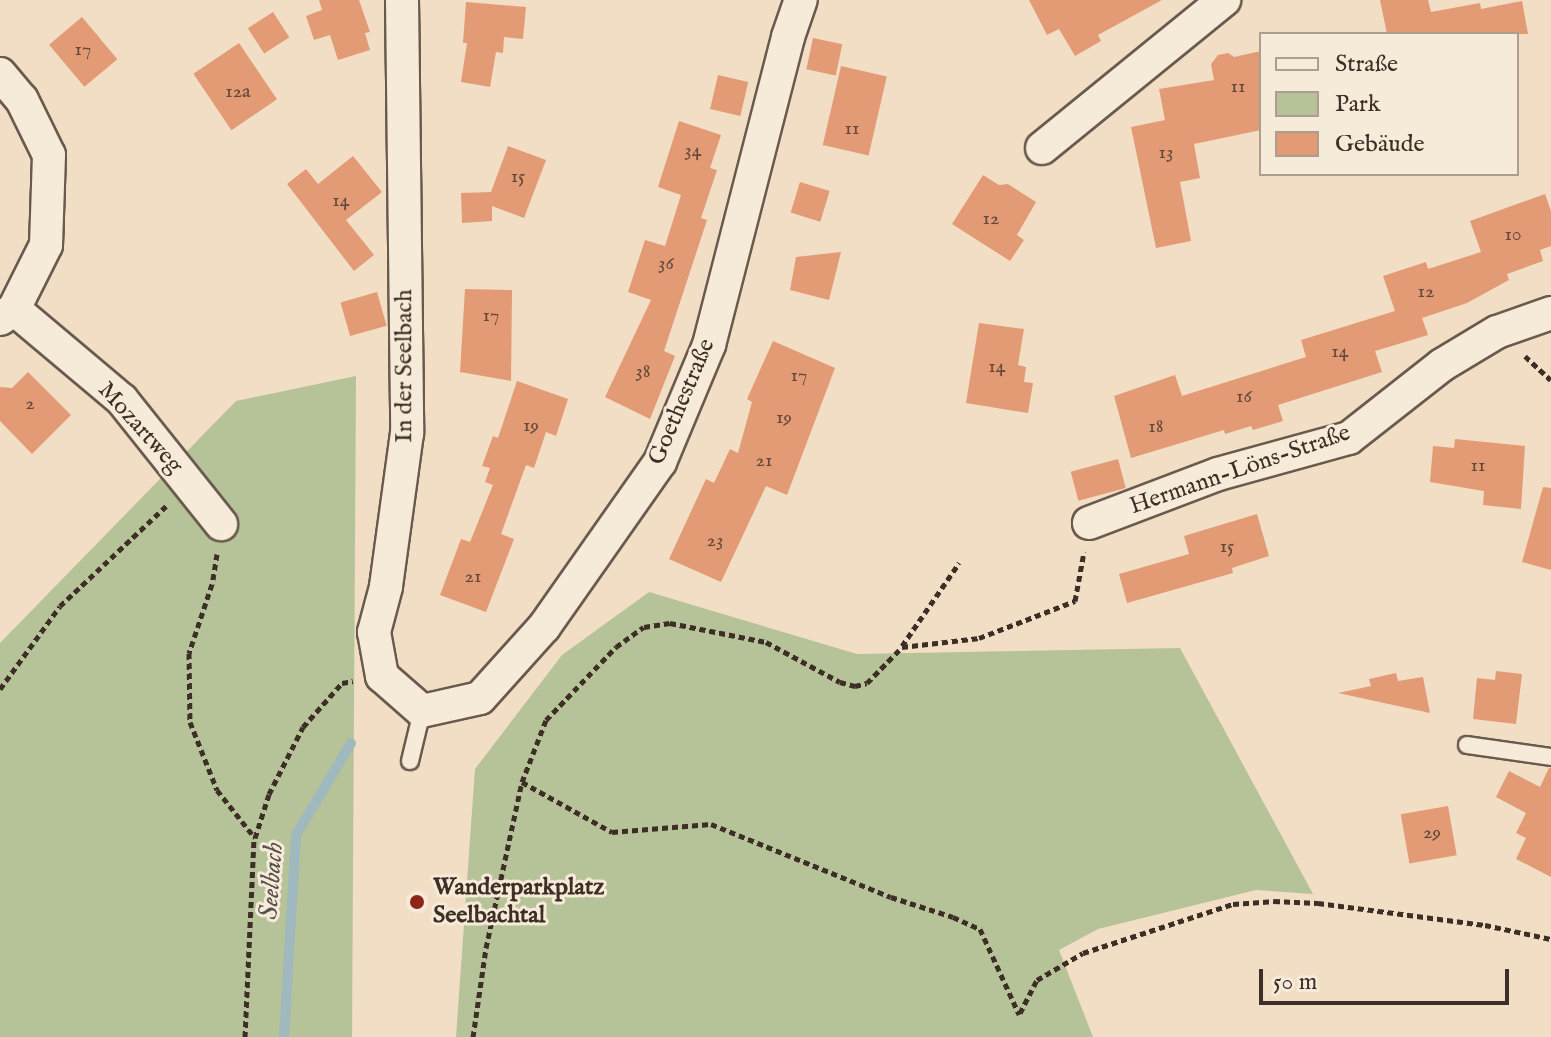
<!DOCTYPE html>
<meta charset="utf-8">
<style>
body{margin:0}
#map{position:relative;width:1551px;height:1037px;overflow:hidden;background:#f1dec4;font-family:"IM FELL English",serif}
div>[style]{position:absolute}
[style*='--x']{left:calc(var(--x)*1px);top:calc(var(--y)*1px);width:calc(var(--w)*1px);rotate:calc(var(--a)*1deg)}
.green>*{inset:0;background:#b6c297}
.stream>*{height:10px;margin:-5px;padding:0 5px;transform-origin:5px;border-radius:5px;background:#a0b9bf}
.building>*{inset:0;background:#e29b75;transform-origin:0 0}
.path>*{height:5px;margin-top:-2.5px;transform-origin:0;background:repeating-linear-gradient(90deg,#3d2e26 0 6px,transparent 0 10px)}
.roads{filter:drop-shadow(2px 0 #6a5a4e) drop-shadow(-2px 0 #6a5a4e) drop-shadow(0 2px #6a5a4e) drop-shadow(0 -2px #6a5a4e)}
.lane>*{height:16px;margin:-8px;padding:0 8px;transform-origin:8px;border-radius:8px;background:#f6ead9}
.street>*{height:32px;margin:-16px;padding:0 16px;transform-origin:16px;border-radius:16px;background:#f6ead9}
.dots>*{width:22px;height:22px;translate:-50% -50%;box-sizing:border-box;border:4px solid #f6ead9;border-radius:50%}
span{translate:-50% -50%;white-space:nowrap;text-align:center;line-height:1.15;-webkit-text-stroke:6px #f6ead9;paint-order:stroke}
.number-label{font-size:20px;color:#66493a}
.number-label span{-webkit-text-stroke-width:0}
.street-label{font-size:24px;color:#3d2e26}
.poi-label{font-size:24px;color:#3d2e26;font-weight:700}
.left{translate:0 -50%;text-align:left}
.water-label{font-size:26px;color:#56514c;font-style:italic}
.legend{position:absolute;left:1259px;top:32px;width:260px;height:144px;box-sizing:border-box;background:#f6ead9;border:2px solid #ac9f91;margin:0;padding:10px 14px;list-style:none;font-size:24px;color:#3d2e26}
.legend li{display:flex;align-items:center;gap:16px;height:40px}
.legend b{width:40px;border:2px solid #ac9f91}
.scale{position:absolute;left:1259px;top:969px;width:250px;height:36px;box-sizing:border-box;border:4px solid #3d2e26;border-top:0;padding-left:10px;font-size:24px;line-height:28px;white-space:nowrap;color:#3d2e26;-webkit-text-stroke:6px #f6ead9;paint-order:stroke}
</style>
<div id="map">
<div class="green">
<div style="clip-path:polygon(356px 376px,352px 1037px,0 1037px,0 643px,236px 401px)"></div>
<div style="clip-path:polygon(649px 592px,857px 654px,1180px 648px,1313px 894px,1256px 890px,1098px 929px,1059px 950px,1093px 1037px,456px 1037px,475px 769px,562px 655px)"></div>
</div>
<div class="stream">
<div style="--x:284;--y:1037;--w:202;--a:-86.6"></div>
<div style="--x:296;--y:835;--w:107;--a:-59.1"></div>
</div>
<div class="building">
<div style="clip-path:polygon(319px 0,359px 0,370px 32px,365px 33px,370px 50px,338px 60px,330px 35px,314px 40px,306px 16px,322px 10px)"></div>
<div style="clip-path:polygon(1029px 0,1162px 0,1098px 35px,1101px 41px,1075px 56px,1059px 29px,1047px 35px)"></div>
<div style="clip-path:polygon(1380px 0,1428px 0,1431px 12px,1480px 3px,1481px 9px,1522px 1px,1528px 34px,1387px 34px)"></div>
<div style="clip-path:polygon(466px 2px,526px 7px,523px 39px,504px 37px,503px 53px,496px 52px,490px 87px,461px 82px,467px 43px,463px 43px)"></div>
<div style="left:273px;top:12px;width:30px;height:30px;rotate:57deg"></div>
<div style="left:82px;top:17px;width:55px;height:43px;rotate:50deg"></div>
<div style="left:813px;top:38px;width:30px;height:32px;rotate:12deg"></div>
<div style="left:239px;top:43px;width:68px;height:55px;rotate:56deg"></div>
<div style="clip-path:polygon(1261px 51px,1261px 130px,1194px 144px,1200px 178px,1180px 182px,1191px 241px,1156px 248px,1131px 127px,1165px 120px,1159px 89px,1214px 80px,1211px 64px,1218px 55px,1228px 53px,1234px 57px)"></div>
<div style="left:841px;top:66px;width:47px;height:81px;rotate:13deg"></div>
<div style="left:718px;top:75px;width:31px;height:35px;rotate:13deg"></div>
<div style="clip-path:polygon(679px 121px,721px 135px,710px 168px,717px 170px,701px 218px,707px 220px,664px 351px,675px 356px,650px 419px,605px 397px,651px 300px,628px 292px,645px 240px,665px 246px,681px 195px,658px 187px)"></div>
<div style="clip-path:polygon(508px 146px,546px 160px,524px 218px,492px 206px,492px 221px,462px 223px,461px 193px,491px 192px)"></div>
<div style="clip-path:polygon(353px 156px,382px 192px,346px 220px,374px 255px,354px 271px,287px 184px,306px 169px,318px 184px)"></div>
<div style="clip-path:polygon(983px 175px,999px 185px,1008px 184px,1036px 202px,1017px 235px,1024px 240px,1010px 261px,952px 224px)"></div>
<div style="left:800px;top:182px;width:31px;height:32px;rotate:17deg"></div>
<div style="clip-path:polygon(1545px 194px,1551px 211px,1551px 246px,1540px 250px,1543px 261px,1507px 274px,1509px 280px,1467px 303px,1422px 318px,1428px 335px,1375px 351px,1382px 372px,1278px 405px,1283px 421px,1253px 430px,1251px 426px,1225px 434px,1224px 430px,1131px 458px,1114px 396px,1175px 375px,1182px 396px,1306px 357px,1301px 340px,1395px 311px,1383px 276px,1426px 262px,1428px 269px,1481px 252px,1470px 221px)"></div>
<div style="clip-path:polygon(841px 252px,829px 300px,790px 290px,796px 257px)"></div>
<div style="clip-path:polygon(465px 289px,512px 290px,511px 381px,460px 372px)"></div>
<div style="left:377px;top:292px;width:35px;height:38px;rotate:74deg"></div>
<div style="clip-path:polygon(979px 323px,1024px 329px,1018px 365px,1026px 367px,1024px 382px,1033px 383px,1028px 413px,966px 403px)"></div>
<div style="clip-path:polygon(773px 341px,835px 368px,787px 495px,766px 486px,721px 582px,669px 559px,706px 479px,714px 483px,730px 449px,738px 453px,752px 402px,747px 399px)"></div>
<div style="clip-path:polygon(28px 372px,71px 415px,32px 454px,0 421px,0 387px,12px 388px)"></div>
<div style="clip-path:polygon(517px 381px,568px 399px,556px 436px,546px 432px,534px 468px,526px 465px,501px 534px,514px 539px,486px 612px,440px 595px,461px 539px,470px 542px,493px 485px,485px 482px,490px 468px,482px 466px,493px 436px,498px 438px)"></div>
<div style="clip-path:polygon(1455px 439px,1525px 446px,1521px 509px,1483px 505px,1484px 491px,1430px 482px,1433px 446px,1454px 448px)"></div>
<div style="left:1118px;top:459px;width:30px;height:49px;rotate:75deg"></div>
<div style="clip-path:polygon(1543px 487px,1551px 488px,1551px 570px,1522px 562px)"></div>
<div style="clip-path:polygon(1257px 514px,1269px 556px,1232px 568px,1233px 573px,1127px 603px,1119px 574px,1189px 554px,1184px 536px)"></div>
<div style="clip-path:polygon(1496px 671px,1522px 674px,1516px 724px,1473px 719px,1477px 678px,1495px 680px)"></div>
<div style="clip-path:polygon(1396px 673px,1398px 681px,1423px 677px,1430px 713px,1338px 693px,1371px 686px,1369px 679px)"></div>
<div style="clip-path:polygon(1549px 768px,1551px 768px,1551px 877px,1516px 859px,1526px 838px,1516px 833px,1526px 813px,1496px 797px,1509px 771px,1540px 787px)"></div>
<div style="left:1448px;top:806px;width:50px;height:48px;rotate:80deg"></div>
</div>
<div class="path">
<div style="--x:1525;--y:356;--w:35;--a:43"></div>
<div style="--x:217;--y:554;--w:30;--a:99"></div>
<div style="--x:212;--y:584;--w:73;--a:108.4"></div>
<div style="--x:189;--y:653;--w:69;--a:89.2"></div>
<div style="--x:190;--y:722;--w:73;--a:68.3"></div>
<div style="--x:217;--y:790;--w:61;--a:51.6"></div>
<div style="--x:255;--y:838;--w:46;--a:-72.3"></div>
<div style="--x:269;--y:794;--w:75;--a:-63.1"></div>
<div style="--x:303;--y:727;--w:59;--a:-48.4"></div>
<div style="--x:342;--y:683;--w:11;--a:-10"></div>
<div style="--x:902;--y:646;--w:101;--a:-55.5"></div>
<div style="--x:0;--y:689;--w:102;--a:-54.1"></div>
<div style="--x:60;--y:606;--w:146;--a:-43.3"></div>
<div style="--x:522;--y:782;--w:103;--a:29.1"></div>
<div style="--x:612;--y:832;--w:99;--a:-4.6"></div>
<div style="--x:711;--y:824;--w:194;--a:22.1"></div>
<div style="--x:891;--y:897;--w:65;--a:17.9"></div>
<div style="--x:953;--y:917;--w:30;--a:24"></div>
<div style="--x:980;--y:929;--w:94;--a:65.4"></div>
<div style="--x:1020;--y:1013;--w:37;--a:-63"></div>
<div style="--x:1037;--y:980;--w:53;--a:-30.4"></div>
<div style="--x:1083;--y:953;--w:158;--a:-18.1"></div>
<div style="--x:1233;--y:904;--w:41;--a:-4.2"></div>
<div style="--x:1274;--y:901;--w:44;--a:2.6"></div>
<div style="--x:1318;--y:903;--w:168;--a:7.5"></div>
<div style="--x:1485;--y:925;--w:67;--a:12"></div>
<div style="--x:245;--y:1037;--w:199;--a:-87.4"></div>
<div style="--x:473;--y:1037;--w:90;--a:-81.7"></div>
<div style="--x:486;--y:948;--w:170;--a:-77.8"></div>
<div style="--x:522;--y:782;--w:66;--a:-68.8"></div>
<div style="--x:546;--y:720;--w:101;--a:-46.2"></div>
<div style="--x:616;--y:647;--w:34;--a:-36"></div>
<div style="--x:644;--y:627;--w:26;--a:-9"></div>
<div style="--x:670;--y:623;--w:98;--a:11.2"></div>
<div style="--x:766;--y:642;--w:84;--a:28.4"></div>
<div style="--x:840;--y:682;--w:16;--a:15"></div>
<div style="--x:855;--y:686;--w:12;--a:-14"></div>
<div style="--x:867;--y:683;--w:50;--a:-45.8"></div>
<div style="--x:902;--y:647;--w:78;--a:-6.7"></div>
<div style="--x:979;--y:638;--w:103;--a:-21.1"></div>
<div style="--x:1075;--y:601;--w:50;--a:-79.6"></div>
</div>
<div class="roads">
<div class="lane">
<div style="--x:1467;--y:745;--w:85;--a:8.1"></div>
<div style="--x:410;--y:761;--w:51;--a:-76.5"></div>
</div>
<div class="street">
<div style="--x:402;--y:0;--w:433;--a:89.3"></div>
<div style="--x:407;--y:433;--w:155;--a:97.8"></div>
<div style="--x:386;--y:587;--w:47;--a:104.9"></div>
<div style="--x:374;--y:632;--w:45;--a:79.7"></div>
<div style="--x:382;--y:676;--w:53;--a:41.2"></div>
<div style="--x:422;--y:711;--w:59;--a:-12.6"></div>
<div style="--x:480;--y:698;--w:96;--a:-48"></div>
<div style="--x:544;--y:627;--w:202;--a:-54.9"></div>
<div style="--x:660;--y:462;--w:127;--a:-67.3"></div>
<div style="--x:709;--y:345;--w:318;--a:-75.6"></div>
<div style="--x:788;--y:37;--w:39;--a:-71"></div>
<div style="--x:0;--y:74;--w:34;--a:50"></div>
<div style="--x:22;--y:100;--w:61;--a:63.9"></div>
<div style="--x:49;--y:155;--w:90;--a:91.9"></div>
<div style="--x:46;--y:245;--w:72;--a:116.6"></div>
<div style="--x:14;--y:309;--w:17;--a:144"></div>
<div style="--x:1042;--y:148;--w:235;--a:-39.1"></div>
<div style="--x:14;--y:309;--w:141;--a:40.1"></div>
<div style="--x:122;--y:400;--w:159;--a:51.4"></div>
<div style="--x:1089;--y:523;--w:138;--a:-20.8"></div>
<div style="--x:1218;--y:474;--w:136;--a:-15.4"></div>
<div style="--x:1349;--y:438;--w:118;--a:-38.1"></div>
<div style="--x:1442;--y:365;--w:64;--a:-31"></div>
<div style="--x:1497;--y:332;--w:57;--a:-19.4"></div>
</div>
</div>
<div class="dots">
<div style="left:417px;top:902px;background:#8f2418"></div>
</div>
<div class="number-label">
<span style="left:83px;top:49px">17</span>
<span style="left:1238px;top:86px">11</span>
<span style="left:238px;top:91px">12a</span>
<span style="left:852px;top:128px">11</span>
<span style="left:693px;top:150px">34</span>
<span style="left:1166px;top:152px">13</span>
<span style="left:518px;top:176px">15</span>
<span style="left:341px;top:200px">14</span>
<span style="left:991px;top:218px">12</span>
<span style="left:1513px;top:234px">10</span>
<span style="left:666px;top:263px">36</span>
<span style="left:1426px;top:291px">12</span>
<span style="left:491px;top:315px">17</span>
<span style="left:1340px;top:351px">14</span>
<span style="left:997px;top:366px">14</span>
<span style="left:643px;top:371px">38</span>
<span style="left:799px;top:375px">17</span>
<span style="left:1244px;top:396px">16</span>
<span style="left:30px;top:403px">2</span>
<span style="left:784px;top:417px">19</span>
<span style="left:531px;top:425px">19</span>
<span style="left:1156px;top:426px">18</span>
<span style="left:764px;top:460px">21</span>
<span style="left:1478px;top:465px">11</span>
<span style="left:715px;top:540px">23</span>
<span style="left:1227px;top:546px">15</span>
<span style="left:473px;top:576px">21</span>
<span style="left:1432px;top:832px">29</span>
</div>
<div class="street-label">
<span style="left:405px;top:366px;rotate:-90deg">In der Seelbach</span>
<span style="left:682px;top:402px;rotate:-67deg">Goethestraße</span>
<span style="left:140px;top:428px;rotate:48deg">Mozartweg</span>
<span style="left:1240px;top:470px;rotate:-19deg">Hermann-Löns-Straße</span>
</div>
<div class="poi-label">
<span class="left" style="left:433px;top:902px">Wanderparkplatz<br>Seelbachtal</span>
</div>
<div class="water-label">
<span style="left:272px;top:881px;rotate:-86deg">Seelbach</span>
</div>
<ul class="legend">
<li><b style="height:10px;background:#f6ead9"></b>Straße</li>
<li><b style="height:22px;background:#b6c297"></b>Park</li>
<li><b style="height:22px;background:#e29b75"></b>Gebäude</li>
</ul>
<div class="scale">50 m</div>
</div>
